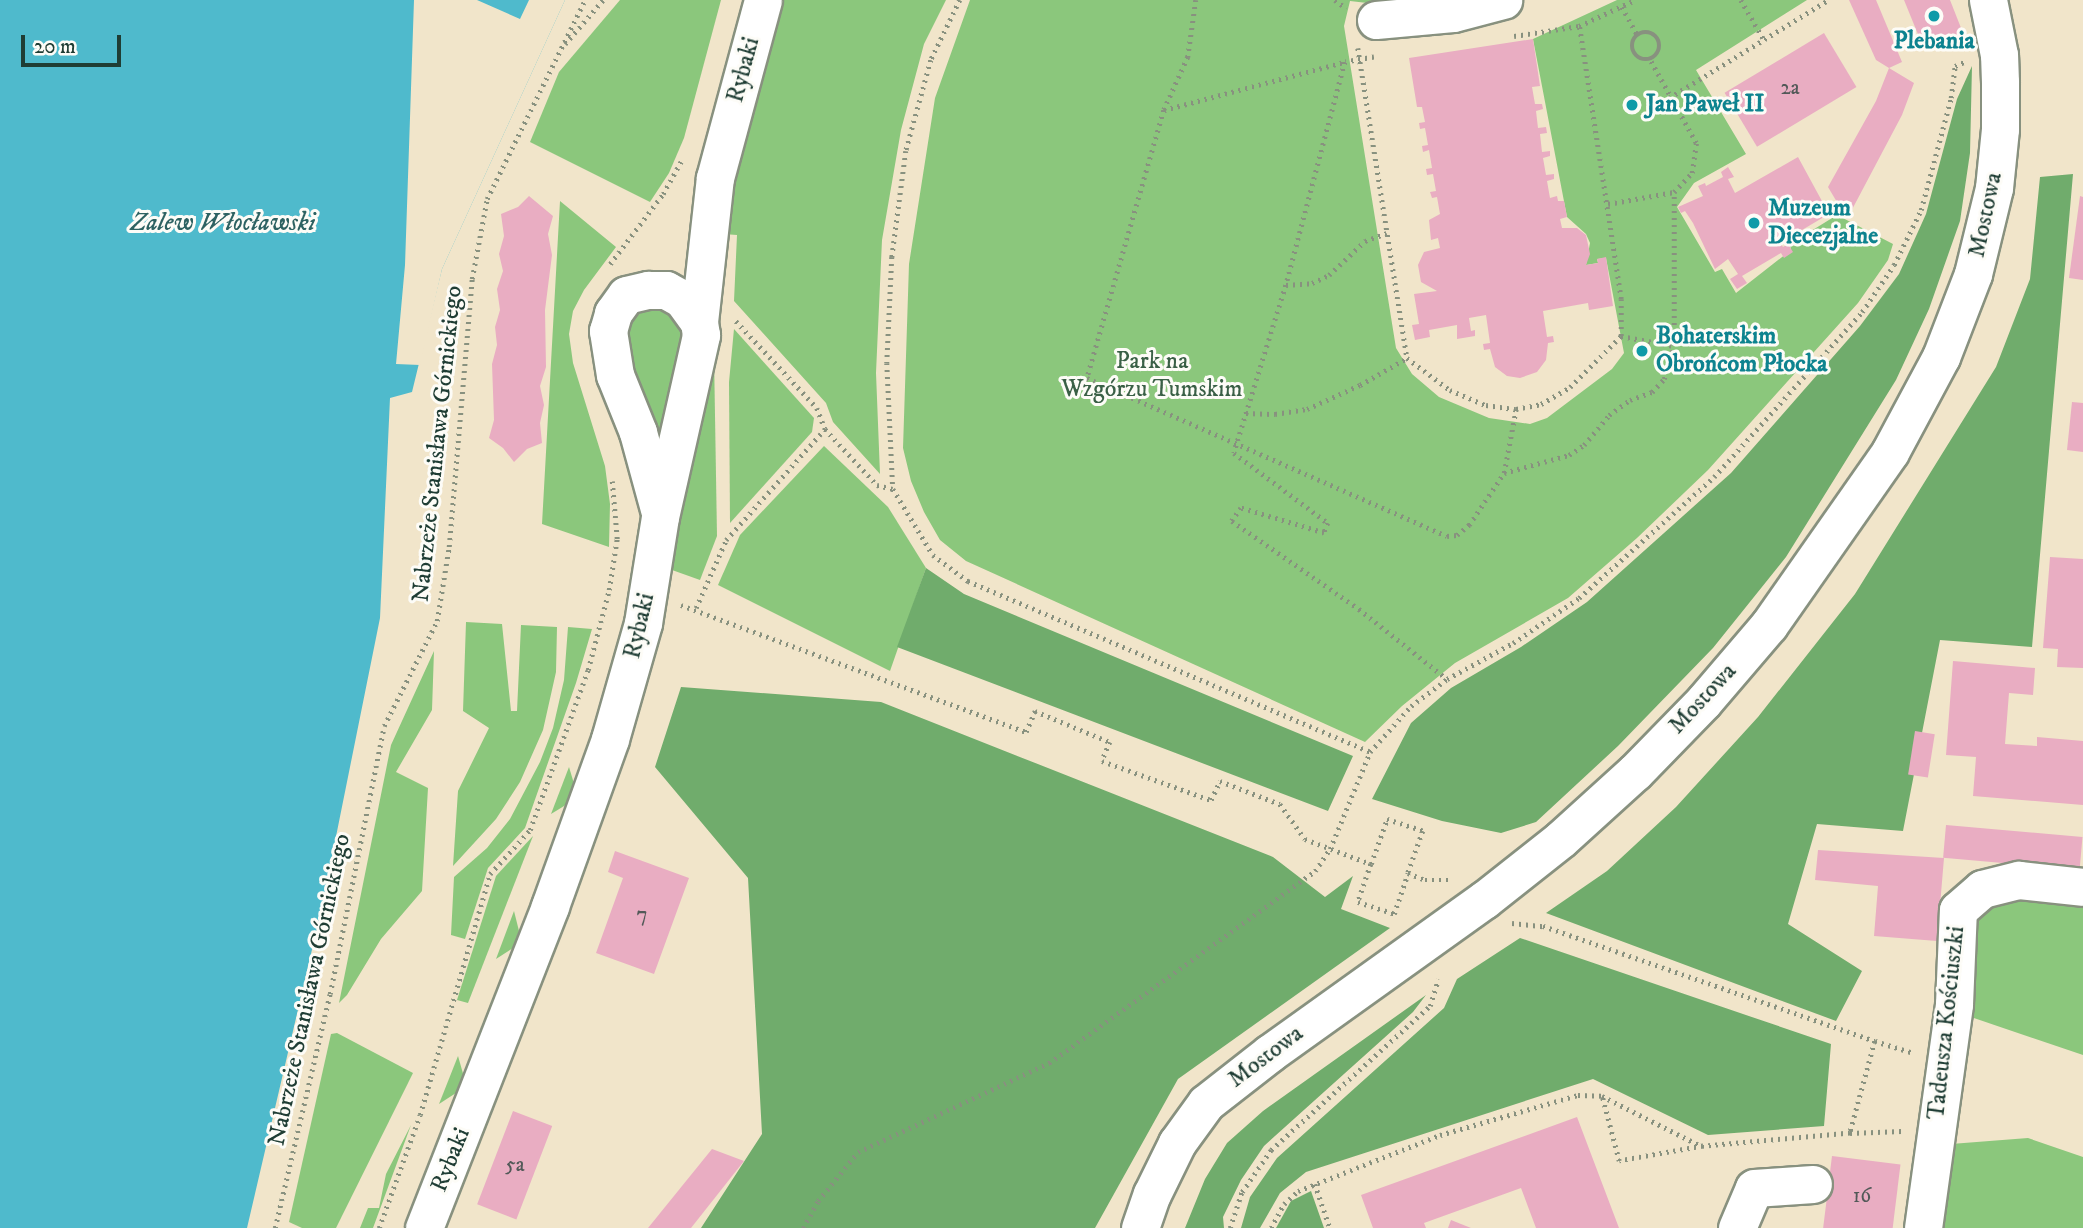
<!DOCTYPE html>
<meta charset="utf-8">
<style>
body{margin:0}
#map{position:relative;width:2083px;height:1228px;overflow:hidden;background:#f1e5ca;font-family:"IM FELL DW Pica",serif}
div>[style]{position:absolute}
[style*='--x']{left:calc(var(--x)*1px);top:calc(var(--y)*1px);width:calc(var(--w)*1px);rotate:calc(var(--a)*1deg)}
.green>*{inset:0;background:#8bc77c}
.forest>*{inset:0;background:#70ac6c}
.water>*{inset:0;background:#4fbacc}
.pier>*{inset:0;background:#f1e5ca}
.building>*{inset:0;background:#e9adc2;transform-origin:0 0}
.path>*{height:4.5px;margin-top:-2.25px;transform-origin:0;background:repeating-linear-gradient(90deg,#88917f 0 2px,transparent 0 7px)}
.path>.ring{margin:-2.25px;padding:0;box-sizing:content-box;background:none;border:4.5px solid #88917f;border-radius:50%}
.roads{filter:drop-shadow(2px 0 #88917f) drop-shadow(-2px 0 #88917f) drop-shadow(0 2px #88917f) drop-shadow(0 -2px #88917f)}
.minor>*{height:37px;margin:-18.5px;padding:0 18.5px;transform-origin:18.5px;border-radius:18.5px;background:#fff}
.dots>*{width:19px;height:19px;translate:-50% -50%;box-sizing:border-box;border:4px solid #fdfcf7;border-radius:50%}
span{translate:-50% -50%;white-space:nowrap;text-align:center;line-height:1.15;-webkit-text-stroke:6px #fdfcf7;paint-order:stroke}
.number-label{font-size:21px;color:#525958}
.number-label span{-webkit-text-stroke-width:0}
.culture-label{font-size:24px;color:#0d838f;font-weight:700}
.left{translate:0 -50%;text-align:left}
.street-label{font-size:24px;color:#1f3d34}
.park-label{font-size:24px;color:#3a6046}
.water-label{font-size:26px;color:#2d6262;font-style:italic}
.scale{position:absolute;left:21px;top:35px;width:100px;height:32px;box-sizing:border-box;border:4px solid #1f3d34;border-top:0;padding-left:9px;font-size:21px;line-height:24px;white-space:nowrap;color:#1f3d34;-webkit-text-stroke:5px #fdfcf7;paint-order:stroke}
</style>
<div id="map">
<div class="green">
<div style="clip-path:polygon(620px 0,721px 0,684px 138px,669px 173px,650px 202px,530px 142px,559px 72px)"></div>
<div style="clip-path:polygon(782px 0,946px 0,924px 44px,901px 130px,882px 240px,876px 373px,880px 474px,833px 422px,826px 403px,734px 301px,737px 235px,723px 234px,728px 197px)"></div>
<div style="clip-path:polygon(970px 0,1393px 0,1376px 4px,1350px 1px,1344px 26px,1396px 348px,1412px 374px,1439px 397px,1489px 418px,1530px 424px,1547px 418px,1612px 369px,1624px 353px,1606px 258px,1597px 259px,1598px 263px,1586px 265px,1590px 243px,1586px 234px,1567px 217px,1533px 39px,1617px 0,1807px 0,1696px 70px,1746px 154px,1694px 183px,1677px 207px,1715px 272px,1722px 269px,1736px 293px,1791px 250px,1790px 244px,1837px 215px,1893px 244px,1888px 260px,1858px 303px,1708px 470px,1637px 538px,1568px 598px,1455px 663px,1402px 706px,1365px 742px,966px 561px,940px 540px,924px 512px,911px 481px,903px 448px,909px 264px,935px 98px)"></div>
<div style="clip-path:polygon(560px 201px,616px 247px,584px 290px,573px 311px,569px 334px,573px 363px,605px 466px,610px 504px,609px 547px,542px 524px)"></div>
<div style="clip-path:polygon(660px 306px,676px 315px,683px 332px,661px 459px,636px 395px,626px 338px,630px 321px,646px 309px)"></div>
<div style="clip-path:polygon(734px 329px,814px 418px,812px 432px,730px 523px,729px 382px)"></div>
<div style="clip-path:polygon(714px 355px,717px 536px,700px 580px,672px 570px,680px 498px)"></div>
<div style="clip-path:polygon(824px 446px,888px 507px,926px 568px,890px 671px,718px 585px,740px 535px)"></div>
<div style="clip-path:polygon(466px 622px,502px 624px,511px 711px,517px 711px,521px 625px,557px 627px,556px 672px,543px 730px,520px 782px,496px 819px,453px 866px,458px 791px,489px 728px,463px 711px)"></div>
<div style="clip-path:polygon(568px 627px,592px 629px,576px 683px,525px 828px,488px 868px,465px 939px,451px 935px,454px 877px,487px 848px,510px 819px,540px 762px,553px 728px,564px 680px)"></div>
<div style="clip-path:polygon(434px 651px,432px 710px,396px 772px,428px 788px,422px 891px,381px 939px,347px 995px,339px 1003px,391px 745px)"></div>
<div style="clip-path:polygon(569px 767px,575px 787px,569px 803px,551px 814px)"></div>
<div style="clip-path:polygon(533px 836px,468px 1003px,457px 1000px,496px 876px)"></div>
<div style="clip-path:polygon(2005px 893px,2083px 902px,2083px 1055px,1968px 1016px,1971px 918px)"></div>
<div style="clip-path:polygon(514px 911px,519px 931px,513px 948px,496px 959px)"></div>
<div style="clip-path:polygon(337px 1033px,413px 1073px,336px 1228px,302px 1228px,289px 1222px,331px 1034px)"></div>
<div style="clip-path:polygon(458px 1056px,464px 1077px,459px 1091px,439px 1104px)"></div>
<div style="clip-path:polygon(411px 1125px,373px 1228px,360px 1228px,368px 1208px,379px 1208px,386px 1174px)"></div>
<div style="clip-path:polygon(2028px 1138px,2083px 1157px,2083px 1228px,1940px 1228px,1951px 1144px)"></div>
</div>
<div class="forest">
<div style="clip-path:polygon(1972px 66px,1970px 153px,1960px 221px,1929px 309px,1896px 380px,1786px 557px,1713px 648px,1618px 746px,1536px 822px,1501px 833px,1442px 821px,1372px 799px,1411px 723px,1451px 688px,1521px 647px,1587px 602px,1731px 473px,1860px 326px,1899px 274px,1926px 214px,1957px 99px)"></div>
<div style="clip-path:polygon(2073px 174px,2032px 647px,1940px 640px,1903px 831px,1817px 824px,1788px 924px,1862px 971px,1836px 1021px,1546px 913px,1607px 871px,1676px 807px,1758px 717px,1855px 594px,1996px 367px,2030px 279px,2040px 177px)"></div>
<div style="clip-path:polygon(926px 568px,964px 594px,1353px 756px,1328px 811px,897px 647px)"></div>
<div style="clip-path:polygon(681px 687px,881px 702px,1273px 857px,1325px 897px,1353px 876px,1341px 909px,1390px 928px,1178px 1079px,1095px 1228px,701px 1228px,762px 1134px,748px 878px,655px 767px)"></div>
<div style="clip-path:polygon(1520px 938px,1831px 1044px,1824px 1126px,1708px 1135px,1593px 1079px,1306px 1172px,1280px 1193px,1260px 1228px,1241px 1228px,1250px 1197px,1277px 1158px,1444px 1008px,1457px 979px)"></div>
<div style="clip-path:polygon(1426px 995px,1413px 1012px,1264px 1146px,1241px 1180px,1223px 1217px,1224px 1228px,1185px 1228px,1205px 1179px,1227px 1143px,1263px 1111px)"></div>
<div style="clip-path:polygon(1311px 1191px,1324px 1228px,1276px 1228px,1291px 1201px)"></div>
</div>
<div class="water">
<div style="clip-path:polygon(0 0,565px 0,442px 269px,412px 392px,390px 398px,380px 618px,321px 911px,247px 1228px,0 1228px)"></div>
</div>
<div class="pier">
<div style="clip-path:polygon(414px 0,477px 0,520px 19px,529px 0,565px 0,442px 269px,420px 365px,396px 364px,405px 265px)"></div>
</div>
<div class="building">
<div style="clip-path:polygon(1849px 0,1876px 0,1902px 62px,1889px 68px,1876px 60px)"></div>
<div style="clip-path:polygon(1904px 0,1950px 0,1963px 33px,1924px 49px)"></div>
<div style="left:1824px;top:33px;width:63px;height:116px;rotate:59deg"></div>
<div style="clip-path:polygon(1533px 39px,1540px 86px,1532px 87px,1535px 104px,1542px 104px,1543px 109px,1536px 111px,1538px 128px,1546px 127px,1547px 133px,1540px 134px,1542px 152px,1550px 151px,1550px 156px,1543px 158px,1546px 175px,1554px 174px,1554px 179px,1547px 181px,1550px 198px,1557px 196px,1558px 201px,1564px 201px,1567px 217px,1560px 219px,1562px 228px,1577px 228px,1586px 235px,1590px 254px,1586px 265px,1598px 263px,1597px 259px,1606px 257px,1613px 306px,1589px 310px,1588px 303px,1543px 311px,1547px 337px,1553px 336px,1554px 342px,1548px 343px,1546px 360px,1537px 372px,1520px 378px,1507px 376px,1495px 367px,1490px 349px,1484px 350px,1483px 344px,1490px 343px,1486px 315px,1469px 318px,1471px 331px,1475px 330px,1475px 336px,1457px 339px,1457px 325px,1429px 330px,1430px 337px,1415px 340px,1412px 325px,1419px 324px,1414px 294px,1437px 291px,1421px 282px,1418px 265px,1424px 252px,1440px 248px,1438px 238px,1431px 240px,1429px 220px,1440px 214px,1437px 197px,1432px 198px,1430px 192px,1436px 191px,1433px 174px,1427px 175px,1426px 169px,1432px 168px,1429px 150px,1423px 152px,1422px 146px,1428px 145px,1425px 128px,1420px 129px,1419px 123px,1425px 122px,1422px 107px,1417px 107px,1409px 58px)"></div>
<div style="clip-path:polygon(1889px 68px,1914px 83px,1902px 115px,1847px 219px,1828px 187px,1876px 101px)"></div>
<div style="clip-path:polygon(1798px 157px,1829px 214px,1780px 243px,1783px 247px,1788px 244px,1793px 252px,1784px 258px,1781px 253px,1742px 276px,1747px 283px,1737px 289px,1730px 279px,1738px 274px,1728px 259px,1715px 269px,1693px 223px,1685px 211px,1681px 213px,1678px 207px,1703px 196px,1698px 186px,1705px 183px,1706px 186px,1723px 177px,1721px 172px,1728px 167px,1734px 177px,1728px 179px,1735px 193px)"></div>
<div style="clip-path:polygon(529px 196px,553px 216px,548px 234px,552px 255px,545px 310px,546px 367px,540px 386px,544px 405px,540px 423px,542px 443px,527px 449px,514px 462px,503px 448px,489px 438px,494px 420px,492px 364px,497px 345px,495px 327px,500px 310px,497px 289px,503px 271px,499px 254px,504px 236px,501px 214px,518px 207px)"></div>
<div style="clip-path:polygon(2080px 196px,2083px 197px,2083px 280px,2069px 278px)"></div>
<div style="clip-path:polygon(2072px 402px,2083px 403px,2083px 452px,2067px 450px)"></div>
<div style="clip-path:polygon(2050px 557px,2083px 559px,2083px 668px,2057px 667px,2058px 649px,2043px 648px)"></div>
<div style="clip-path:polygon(1953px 661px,2035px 668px,2033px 695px,2009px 693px,2005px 744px,2037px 746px,2037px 737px,2083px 741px,2083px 805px,1973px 796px,1976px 757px,1946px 755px)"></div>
<div style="left:1915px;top:731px;width:20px;height:44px;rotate:9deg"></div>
<div style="left:1946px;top:825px;width:137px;height:33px;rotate:5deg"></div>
<div style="clip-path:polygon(1818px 850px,1944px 858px,1937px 941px,1874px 936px,1878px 886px,1815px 880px)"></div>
<div style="clip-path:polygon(615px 851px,689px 878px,654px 974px,596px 953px,623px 878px,608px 872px)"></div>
<div style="left:513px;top:1111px;width:42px;height:100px;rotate:21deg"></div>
<div style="clip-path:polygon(1577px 1117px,1619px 1228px,1536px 1228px,1521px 1188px,1424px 1223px,1426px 1228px,1373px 1228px,1361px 1195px)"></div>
<div style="clip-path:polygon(712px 1149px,744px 1161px,691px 1228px,648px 1228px)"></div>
<div style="left:1832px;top:1156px;width:69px;height:73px;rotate:7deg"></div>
<div style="clip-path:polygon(1451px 1220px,1471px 1228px,1448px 1228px)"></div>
</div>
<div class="path">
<div style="--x:960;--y:0;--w:67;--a:115.8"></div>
<div style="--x:931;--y:60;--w:94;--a:105.4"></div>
<div style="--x:906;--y:151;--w:107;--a:97.5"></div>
<div style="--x:892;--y:257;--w:106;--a:92.7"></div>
<div style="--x:887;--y:363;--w:126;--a:87.3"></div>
<div style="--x:893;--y:489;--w:77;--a:58.8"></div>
<div style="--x:933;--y:555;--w:44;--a:36.6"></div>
<div style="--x:968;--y:581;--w:437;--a:23"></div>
<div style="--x:1370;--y:752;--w:62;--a:-48.3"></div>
<div style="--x:1411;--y:706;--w:45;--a:-36.9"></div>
<div style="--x:1447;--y:679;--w:75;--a:-28.6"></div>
<div style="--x:1513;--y:643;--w:80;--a:-34.3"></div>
<div style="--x:1579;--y:598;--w:181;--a:-41.9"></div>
<div style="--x:1714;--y:477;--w:222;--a:-48.1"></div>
<div style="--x:1862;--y:312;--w:57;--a:-55.8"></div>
<div style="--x:1894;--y:265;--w:61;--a:-63.9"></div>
<div style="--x:1921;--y:210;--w:116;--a:-75"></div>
<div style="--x:1951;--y:98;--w:32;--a:-83"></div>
<div style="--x:1955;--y:66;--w:10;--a:-24"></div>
<div style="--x:1196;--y:0;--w:58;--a:98"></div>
<div style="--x:1188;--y:57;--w:58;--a:114.4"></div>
<div style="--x:1164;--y:110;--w:279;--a:106"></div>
<div style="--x:1087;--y:378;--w:393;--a:23.7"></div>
<div style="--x:1447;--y:536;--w:10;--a:-6"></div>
<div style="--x:1457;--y:535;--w:16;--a:-40"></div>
<div style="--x:1469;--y:525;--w:63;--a:-56.1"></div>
<div style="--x:1504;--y:473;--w:67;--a:-15.5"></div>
<div style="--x:1569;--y:455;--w:18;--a:-34"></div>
<div style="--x:1584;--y:445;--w:39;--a:-50"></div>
<div style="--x:1609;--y:415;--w:26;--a:-36"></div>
<div style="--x:1630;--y:400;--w:23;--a:-20"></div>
<div style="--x:1652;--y:392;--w:18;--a:-47"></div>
<div style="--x:1664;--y:379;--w:34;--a:-73"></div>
<div style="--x:1674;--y:346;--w:154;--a:-90"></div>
<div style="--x:1335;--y:0;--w:14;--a:36"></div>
<div style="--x:1741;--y:0;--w:44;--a:59.9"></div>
<div style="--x:1622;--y:7;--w:31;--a:61"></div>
<div class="ring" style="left:1632px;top:32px;width:23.5px;height:23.5px"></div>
<div style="--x:1514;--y:36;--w:66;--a:-8.7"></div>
<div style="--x:1579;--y:26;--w:62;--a:-24.9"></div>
<div style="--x:565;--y:44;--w:58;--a:-49.2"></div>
<div style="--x:1358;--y:48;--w:314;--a:81"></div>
<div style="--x:1407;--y:358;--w:54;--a:36.7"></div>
<div style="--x:1450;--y:390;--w:39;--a:23"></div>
<div style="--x:1486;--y:405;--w:30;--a:8"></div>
<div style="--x:1516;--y:409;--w:25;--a:-11"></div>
<div style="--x:1541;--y:404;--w:34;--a:-30"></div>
<div style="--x:1570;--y:387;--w:72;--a:-45"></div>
<div style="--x:1621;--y:336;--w:37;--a:-90"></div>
<div style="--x:1621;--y:299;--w:276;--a:-98.7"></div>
<div style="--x:1374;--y:57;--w:29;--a:170"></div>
<div style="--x:1345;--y:62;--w:231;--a:104.8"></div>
<div style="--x:1286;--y:285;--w:176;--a:107.2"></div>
<div style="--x:1234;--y:453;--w:117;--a:36.7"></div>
<div style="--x:1328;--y:523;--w:11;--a:112"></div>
<div style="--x:1324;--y:533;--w:87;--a:-163.2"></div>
<div style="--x:1241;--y:508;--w:16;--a:125"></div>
<div style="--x:1232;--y:521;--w:155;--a:34.7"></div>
<div style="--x:1359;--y:609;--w:112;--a:38.5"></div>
<div style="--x:1669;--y:98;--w:187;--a:-31.6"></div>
<div style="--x:1164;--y:110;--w:186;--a:-14.9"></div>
<div style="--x:1608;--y:204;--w:67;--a:-10.3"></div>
<div style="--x:1674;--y:192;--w:26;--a:-47"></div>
<div style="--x:1692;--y:173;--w:30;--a:-82"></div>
<div style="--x:1696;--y:143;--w:95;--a:-119"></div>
<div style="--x:610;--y:264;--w:88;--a:-52.9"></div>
<div style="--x:663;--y:194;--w:37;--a:-61"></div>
<div style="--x:1286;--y:285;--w:26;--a:-4"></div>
<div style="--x:1312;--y:283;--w:19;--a:-25"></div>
<div style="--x:1329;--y:275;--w:50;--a:-43.4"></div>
<div style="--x:1365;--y:241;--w:23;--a:-20"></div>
<div style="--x:736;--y:321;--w:119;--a:47"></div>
<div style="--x:817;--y:408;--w:22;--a:69"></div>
<div style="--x:825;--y:429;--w:76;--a:47.1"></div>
<div style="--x:877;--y:485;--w:16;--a:14"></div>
<div style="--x:1621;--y:336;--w:54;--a:10.7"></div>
<div style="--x:1246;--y:413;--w:29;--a:2"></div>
<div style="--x:1275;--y:414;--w:32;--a:-9"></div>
<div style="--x:1307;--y:409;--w:58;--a:-24.4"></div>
<div style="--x:1360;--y:385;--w:54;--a:-29.9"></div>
<div style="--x:1504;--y:473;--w:65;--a:-79.4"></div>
<div style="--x:681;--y:605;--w:368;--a:20.2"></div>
<div style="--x:1026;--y:732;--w:23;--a:-67"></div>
<div style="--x:1035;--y:711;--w:81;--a:22.5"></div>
<div style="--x:1110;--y:742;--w:21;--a:113"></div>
<div style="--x:1102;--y:761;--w:116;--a:19.7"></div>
<div style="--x:1211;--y:800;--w:21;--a:-65"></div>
<div style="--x:1220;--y:781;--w:64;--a:21"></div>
<div style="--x:1280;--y:804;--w:43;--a:54.5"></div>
<div style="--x:1305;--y:839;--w:71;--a:20.7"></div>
<div style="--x:1371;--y:864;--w:48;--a:-70.4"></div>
<div style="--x:1387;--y:819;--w:38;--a:18"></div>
<div style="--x:1423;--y:831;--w:45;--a:109.7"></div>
<div style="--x:696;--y:608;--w:74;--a:-66.2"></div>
<div style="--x:726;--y:540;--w:149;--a:-48.3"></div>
<div style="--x:1371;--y:864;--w:40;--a:108.9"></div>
<div style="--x:1358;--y:902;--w:38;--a:18"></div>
<div style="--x:1394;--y:914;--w:43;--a:-71.1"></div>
<div style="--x:1408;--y:873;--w:18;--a:22"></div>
<div style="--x:1425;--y:880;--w:23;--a:0"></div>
<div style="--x:1512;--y:923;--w:31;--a:6"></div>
<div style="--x:1543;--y:926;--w:351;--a:19.1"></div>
<div style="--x:1875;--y:1041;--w:95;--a:105.2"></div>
<div style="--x:1850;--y:1133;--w:148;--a:174.9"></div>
<div style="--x:1703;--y:1146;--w:85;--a:169.9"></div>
<div style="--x:1619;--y:1161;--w:67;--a:-104.7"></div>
<div style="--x:1875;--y:1041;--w:41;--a:17.1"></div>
<div style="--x:1850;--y:1133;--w:52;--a:-2.2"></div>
<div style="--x:1315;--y:1184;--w:46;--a:71.2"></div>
<div style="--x:275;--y:1228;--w:240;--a:-76.8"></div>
<div style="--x:330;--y:994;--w:273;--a:-78.6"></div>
<div style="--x:384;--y:726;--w:118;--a:-63.2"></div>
<div style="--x:437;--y:621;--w:75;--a:-80.8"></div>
<div style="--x:449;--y:547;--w:269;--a:-85.1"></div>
<div style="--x:472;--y:279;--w:81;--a:-79.4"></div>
<div style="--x:487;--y:199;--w:222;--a:-63.8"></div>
<div style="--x:379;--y:1228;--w:120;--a:-70.1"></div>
<div style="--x:420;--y:1115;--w:251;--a:-73.8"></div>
<div style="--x:490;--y:874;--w:59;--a:-47.7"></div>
<div style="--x:530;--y:830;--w:170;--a:-70.1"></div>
<div style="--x:588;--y:670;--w:83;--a:-75.3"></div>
<div style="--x:609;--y:590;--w:52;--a:-81.1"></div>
<div style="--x:617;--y:539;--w:58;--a:-94.9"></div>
<div style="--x:803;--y:1228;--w:31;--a:-61"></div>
<div style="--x:818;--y:1201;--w:63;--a:-50.8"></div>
<div style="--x:858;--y:1152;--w:211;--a:-25"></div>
<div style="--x:1049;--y:1063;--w:328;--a:-35.8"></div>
<div style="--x:1315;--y:871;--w:27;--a:-56"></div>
<div style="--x:1330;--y:849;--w:105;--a:-67.6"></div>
<div style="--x:1230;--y:1228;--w:38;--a:-72"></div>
<div style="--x:1242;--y:1192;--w:51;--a:-55.4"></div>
<div style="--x:1271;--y:1150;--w:215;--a:-42.2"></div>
<div style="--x:1430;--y:1006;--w:28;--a:-73"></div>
<div style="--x:1271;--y:1228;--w:27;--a:-62"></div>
<div style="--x:1284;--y:1204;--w:19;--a:-43"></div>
<div style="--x:1298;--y:1191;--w:153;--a:-21.5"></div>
<div style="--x:1440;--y:1135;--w:144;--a:-16.2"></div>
<div style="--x:1578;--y:1095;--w:24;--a:2"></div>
<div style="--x:1602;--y:1096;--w:111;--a:26.8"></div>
</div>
<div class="roads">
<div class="minor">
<div style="--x:1376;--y:20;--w:77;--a:-5.2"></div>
<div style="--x:1453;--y:13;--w:52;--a:-14.6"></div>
<div style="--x:659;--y:509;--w:80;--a:-105.3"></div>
<div style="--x:638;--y:432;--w:61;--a:-112"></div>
<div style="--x:615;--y:375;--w:45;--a:-99"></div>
<div style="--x:608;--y:331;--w:19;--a:-74"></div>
<div style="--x:613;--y:313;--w:22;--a:-54"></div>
<div style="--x:626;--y:295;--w:23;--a:-13"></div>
<div style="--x:648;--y:290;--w:18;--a:0"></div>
<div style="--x:666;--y:290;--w:18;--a:29"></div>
<div style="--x:682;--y:299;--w:29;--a:54"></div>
<div style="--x:424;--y:1228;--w:346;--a:-68.6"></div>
<div style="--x:550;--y:906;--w:177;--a:-70.2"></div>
<div style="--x:610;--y:739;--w:121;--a:-74.1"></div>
<div style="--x:643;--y:623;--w:107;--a:-80.9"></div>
<div style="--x:660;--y:517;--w:187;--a:-77.3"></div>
<div style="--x:701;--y:335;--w:13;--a:-99"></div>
<div style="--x:699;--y:322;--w:145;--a:-83.7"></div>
<div style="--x:715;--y:178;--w:184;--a:-74.9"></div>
<div style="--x:1140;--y:1228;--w:36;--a:-71"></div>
<div style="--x:1152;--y:1194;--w:57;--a:-63.9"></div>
<div style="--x:1177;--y:1143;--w:49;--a:-54.1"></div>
<div style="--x:1206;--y:1103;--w:81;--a:-38"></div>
<div style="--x:1270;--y:1053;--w:263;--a:-35.6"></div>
<div style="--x:1484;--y:900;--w:98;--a:-38.4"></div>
<div style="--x:1561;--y:839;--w:100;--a:-42.2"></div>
<div style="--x:1635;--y:772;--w:99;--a:-45.8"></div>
<div style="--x:1704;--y:701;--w:100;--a:-49.5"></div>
<div style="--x:1769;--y:625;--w:211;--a:-55"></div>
<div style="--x:1890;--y:452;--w:108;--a:-61.8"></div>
<div style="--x:1941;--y:357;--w:89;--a:-68.9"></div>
<div style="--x:1973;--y:274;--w:89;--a:-76.3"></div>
<div style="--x:1994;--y:188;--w:59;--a:-84.2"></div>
<div style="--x:2000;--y:129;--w:47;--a:-90"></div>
<div style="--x:2000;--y:82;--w:27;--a:-92"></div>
<div style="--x:1999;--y:55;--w:56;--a:-101.3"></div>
<div style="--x:1737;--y:1228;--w:43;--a:-67"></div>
<div style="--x:1754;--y:1188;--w:59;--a:-3.9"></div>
<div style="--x:1923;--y:1228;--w:226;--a:-82.1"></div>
<div style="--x:1954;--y:1004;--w:94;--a:-87.6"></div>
<div style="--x:1958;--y:910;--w:32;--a:-41"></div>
<div style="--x:1982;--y:889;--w:38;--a:-14"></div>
<div style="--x:2019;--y:880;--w:64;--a:6.2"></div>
</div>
</div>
<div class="dots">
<div style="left:1934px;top:16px;background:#0f9aa8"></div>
<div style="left:1632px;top:105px;background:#0f9aa8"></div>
<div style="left:1754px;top:223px;background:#0f9aa8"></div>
<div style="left:1642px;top:351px;background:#0f9aa8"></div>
</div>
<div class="number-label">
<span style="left:1790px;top:88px">2a</span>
<span style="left:642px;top:915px">7</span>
<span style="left:515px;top:1165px">5a</span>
<span style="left:1862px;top:1196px">16</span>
</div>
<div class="culture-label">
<span style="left:1934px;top:42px">Plebania</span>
<span class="left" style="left:1646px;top:105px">Jan Paweł II</span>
<span class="left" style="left:1768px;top:223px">Muzeum<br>Diecezjalne</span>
<span class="left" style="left:1656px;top:351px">Bohaterskim<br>Obrońcom Płocka</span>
</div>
<div class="street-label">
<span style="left:744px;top:70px;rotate:-75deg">Rybaki</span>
<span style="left:1986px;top:215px;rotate:-78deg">Mostowa</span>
<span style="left:438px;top:444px;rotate:-84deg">Nabrzeże Stanisława Górnickiego</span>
<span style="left:640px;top:626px;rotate:-77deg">Rybaki</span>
<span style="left:1703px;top:699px;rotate:-47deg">Mostowa</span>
<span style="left:310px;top:990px;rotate:-78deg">Nabrzeże Stanisława Górnickiego</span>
<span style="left:1947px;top:1023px;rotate:-84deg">Tadeusza Kościuszki</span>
<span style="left:1266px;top:1057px;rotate:-37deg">Mostowa</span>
<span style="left:451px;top:1160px;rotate:-68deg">Rybaki</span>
</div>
<div class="park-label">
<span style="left:1152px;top:376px">Park na<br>Wzgórzu Tumskim</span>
</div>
<div class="water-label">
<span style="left:223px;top:223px">Zalew Włocławski</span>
</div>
<div class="scale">20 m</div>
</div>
